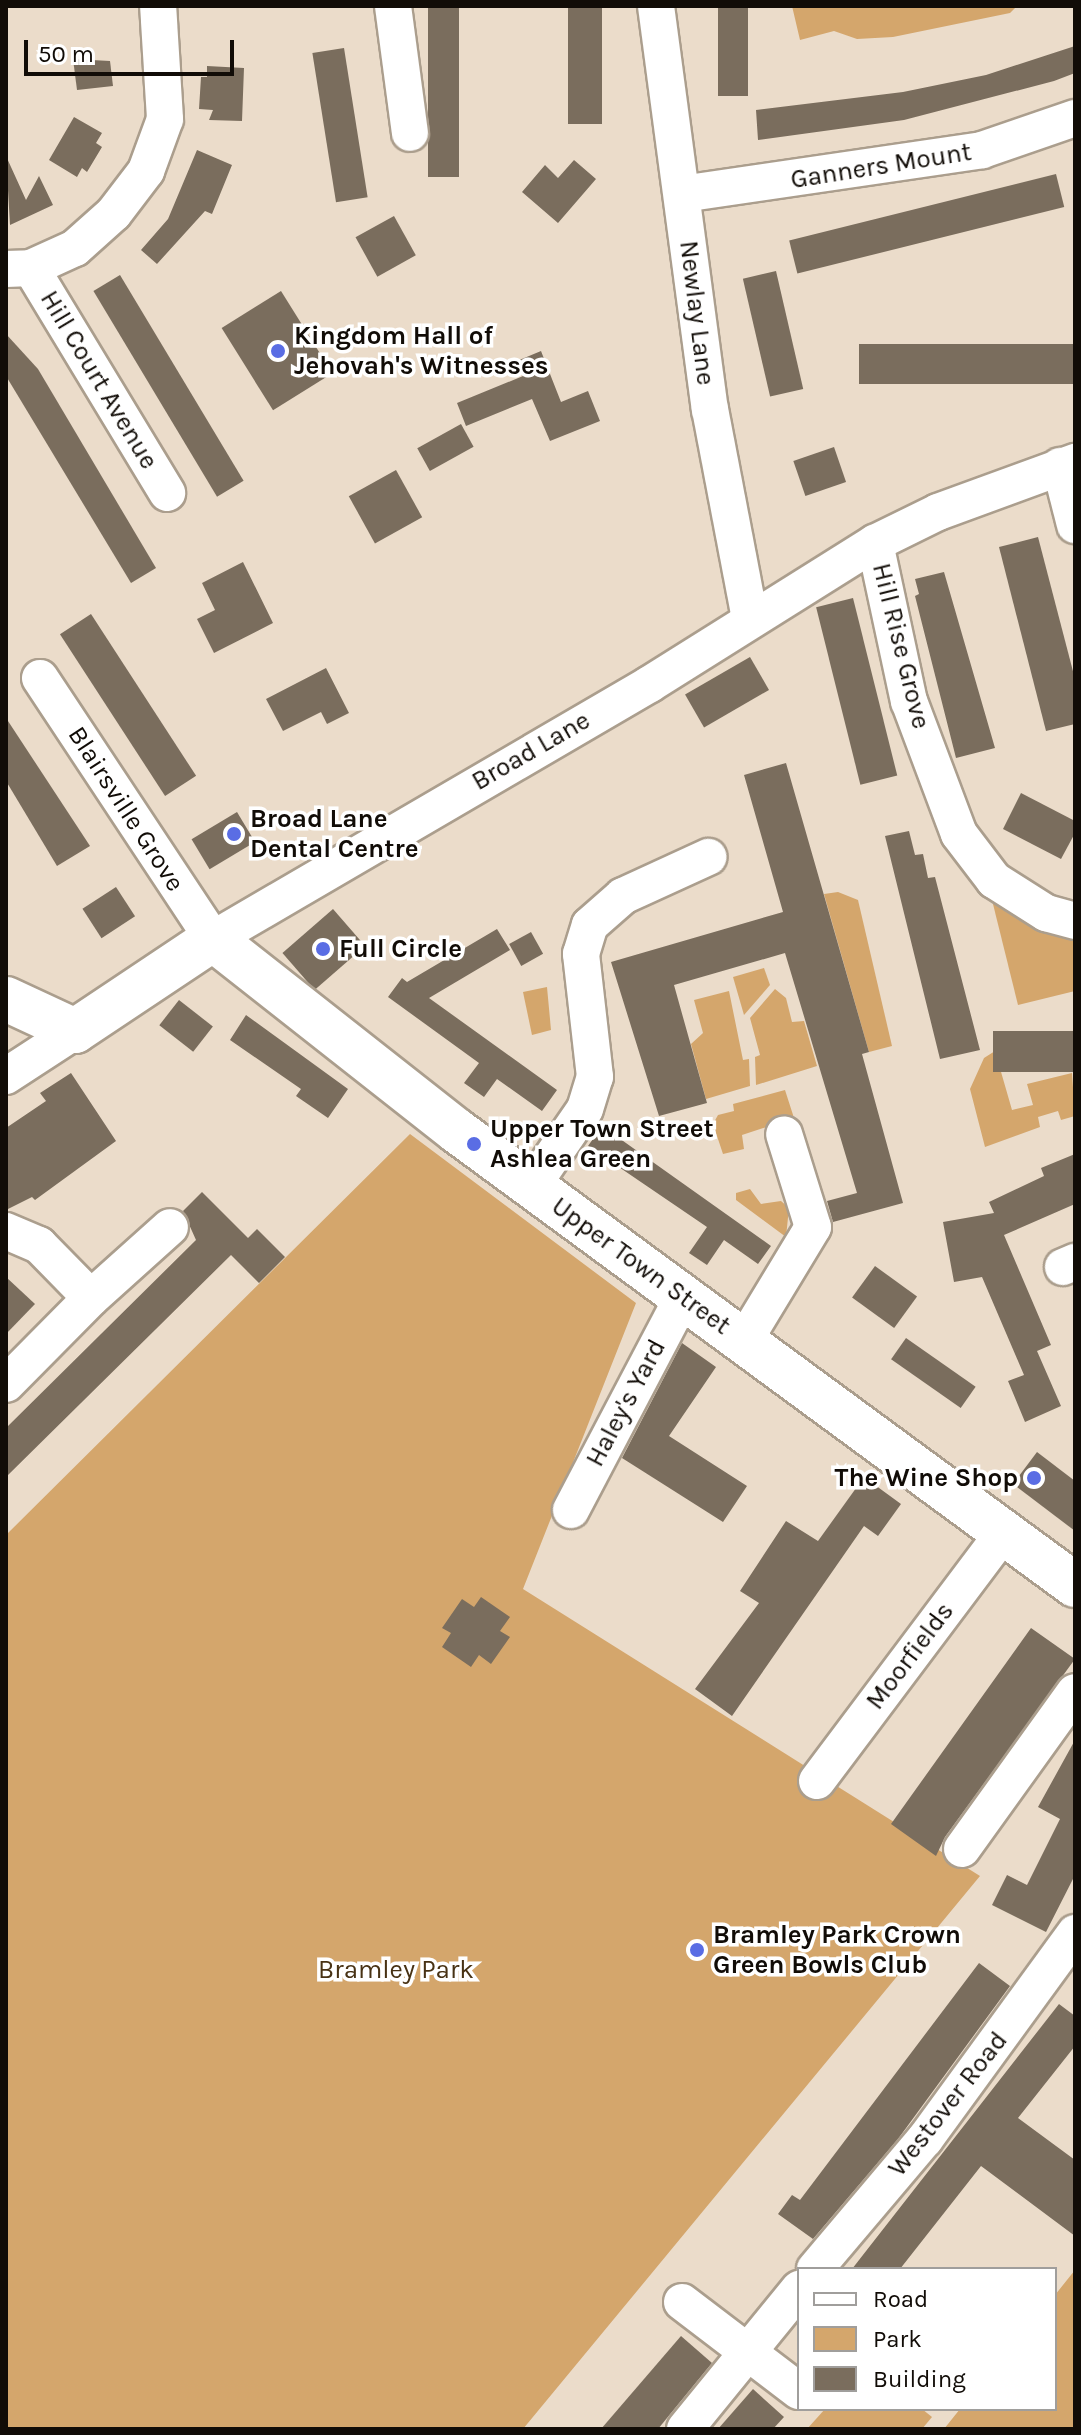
<!DOCTYPE html>
<style>
body{margin:0}
#map{position:relative;width:1081px;height:2435px;overflow:hidden;background:#ebdcca;font-family:Karla,sans-serif}
div>[style]{position:absolute}
[style*='--x']{left:calc(var(--x)*1px);top:calc(var(--y)*1px);width:calc(var(--w)*1px);rotate:calc(var(--a)*1deg)}
.green>*{inset:0;background:#d4a66c}
.building>*{inset:0;background:#7a6d5d;transform-origin:0 0}
.roads{filter:drop-shadow(2px 0 #ab9e8d) drop-shadow(-2px 0 #ab9e8d) drop-shadow(0 2px #ab9e8d) drop-shadow(0 -2px #ab9e8d)}
.minor>*{height:36px;margin:-18px;padding:0 18px;transform-origin:18px;border-radius:18px;background:#fff}
.major>*{height:44px;margin:-22px;padding:0 22px;transform-origin:22px;border-radius:22px;background:#fff}
.dots>*{width:22px;height:22px;translate:-50% -50%;box-sizing:border-box;border:4px solid #fff;border-radius:50%}
span{translate:-50% -50%;white-space:nowrap;text-align:center;line-height:1.15;-webkit-text-stroke:7px #fff;paint-order:stroke}
.street-label{font-size:26px;color:#110c07}
.poi-label{font-size:26px;color:#110c07;font-weight:700}
.left{translate:0 -50%;text-align:left}
.right{translate:-100% -50%;text-align:right}
.park-label{font-size:26px;color:#483214}
.frame{position:absolute;inset:0;border:8px solid #110c07;pointer-events:none}
.legend{position:absolute;left:797px;top:2267px;width:260px;height:144px;box-sizing:border-box;background:#fff;border:2px solid #a09e9c;margin:0;padding:10px 14px;list-style:none;font-size:24px;color:#110c07}
.legend li{display:flex;align-items:center;gap:16px;height:40px}
.legend b{width:40px;border:2px solid #a09e9c}
.scale{position:absolute;left:24px;top:40px;width:210px;height:36px;box-sizing:border-box;border:4px solid #110c07;border-top:0;padding-left:10px;font-size:24px;line-height:28px;white-space:nowrap;color:#110c07;-webkit-text-stroke:6px #fff;paint-order:stroke}
</style>
<div id="map">
<div class="green">
<div style="clip-path:polygon(792px 6px,1017px 6px,1010px 13px,893px 37px,857px 39px,834px 31px,800px 40px)"></div>
<div style="clip-path:polygon(838px 892px,858px 900px,892px 1046px,869px 1052px,824px 894px)"></div>
<div style="clip-path:polygon(992px 900px,1075px 942px,1075px 991px,1018px 1005px)"></div>
<div style="clip-path:polygon(764px 968px,770px 985px,744px 1015px,733px 977px)"></div>
<div style="clip-path:polygon(547px 987px,551px 1030px,532px 1035px,523px 992px)"></div>
<div style="clip-path:polygon(775px 989px,786px 998px,792px 1022px,804px 1021px,817px 1066px,756px 1085px,755px 1057px,760px 1055px,750px 1018px)"></div>
<div style="clip-path:polygon(729px 991px,743px 1060px,749px 1059px,750px 1086px,706px 1099px,691px 1044px,703px 1033px,694px 1000px)"></div>
<div style="clip-path:polygon(995px 1051px,1012px 1110px,1033px 1105px,1027px 1084px,1072px 1073px,1075px 1116px,1061px 1120px,1058px 1111px,1038px 1117px,1040px 1127px,985px 1147px,970px 1089px,984px 1058px)"></div>
<div style="clip-path:polygon(785px 1090px,794px 1118px,742px 1135px,744px 1149px,723px 1154px,713px 1124px,718px 1115px,734px 1111px,733px 1104px)"></div>
<div style="clip-path:polygon(410px 1134px,636px 1303px,523px 1589px,980px 1876px,523px 2429px,6px 2429px,6px 1535px)"></div>
<div style="clip-path:polygon(750px 1189px,761px 1204px,781px 1201px,789px 1208px,786px 1237px,736px 1200px,736px 1193px)"></div>
<div style="clip-path:polygon(1075px 2270px,1075px 2429px,944px 2429px,960px 2409px,1055px 2409px,1055px 2295px)"></div>
<div style="clip-path:polygon(825px 2409px,922px 2409px,932px 2417px,922px 2429px,807px 2429px)"></div>
</div>
<div class="building">
<div style="left:428px;top:6px;width:31px;height:171px"></div>
<div style="left:568px;top:6px;width:34px;height:118px"></div>
<div style="left:718px;top:6px;width:30px;height:90px"></div>
<div style="clip-path:polygon(1075px 46px,1075px 73px,1054px 81px,904px 120px,758px 140px,756px 110px,903px 92px,986px 75px)"></div>
<div style="left:344px;top:48px;width:151px;height:32px;rotate:81deg"></div>
<div style="clip-path:polygon(73px 59px,110px 61px,113px 86px,77px 90px)"></div>
<div style="clip-path:polygon(207px 66px,244px 68px,242px 121px,209px 120px,213px 110px,199px 109px,201px 77px,207px 77px)"></div>
<div style="clip-path:polygon(74px 117px,102px 133px,96px 143px,102px 147px,87px 172px,82px 168px,77px 177px,49px 160px)"></div>
<div style="clip-path:polygon(197px 150px,232px 165px,212px 214px,205px 211px,157px 264px,141px 250px,168px 219px)"></div>
<div style="clip-path:polygon(6px 156px,26px 200px,39px 176px,53px 205px,10px 225px)"></div>
<div style="clip-path:polygon(574px 160px,596px 179px,558px 223px,522px 192px,545px 165px,558px 178px)"></div>
<div style="left:1056px;top:174px;width:34px;height:275px;rotate:76deg"></div>
<div style="left:394px;top:216px;width:45px;height:44px;rotate:61deg"></div>
<div style="left:776px;top:271px;width:121px;height:34px;rotate:77deg"></div>
<div style="left:120px;top:275px;width:240px;height:31px;rotate:59deg"></div>
<div style="left:281px;top:291px;width:97px;height:70px;rotate:58deg"></div>
<div style="clip-path:polygon(6px 334px,38px 369px,156px 568px,131px 583px,6px 376px)"></div>
<div style="left:1075px;top:344px;width:40px;height:216px;rotate:90deg"></div>
<div style="clip-path:polygon(541px 351px,561px 402px,588px 391px,600px 421px,550px 441px,532px 399px,466px 426px,457px 403px,523px 376px,517px 361px)"></div>
<div style="left:461px;top:424px;width:26px;height:50px;rotate:61deg"></div>
<div style="left:834px;top:447px;width:37px;height:43px;rotate:71deg"></div>
<div style="left:396px;top:470px;width:54px;height:54px;rotate:61deg"></div>
<div style="clip-path:polygon(1038px 537px,1075px 679px,1075px 724px,1046px 731px,999px 547px)"></div>
<div style="clip-path:polygon(243px 562px,273px 623px,214px 653px,197px 619px,215px 610px,202px 583px)"></div>
<div style="clip-path:polygon(944px 572px,995px 748px,956px 758px,915px 596px,919px 594px,915px 579px)"></div>
<div style="left:853px;top:598px;width:183px;height:38px;rotate:76deg"></div>
<div style="left:91px;top:614px;width:193px;height:37px;rotate:57deg"></div>
<div style="left:750px;top:657px;width:38px;height:75px;rotate:60deg"></div>
<div style="clip-path:polygon(326px 668px,349px 713px,327px 724px,321px 712px,283px 731px,266px 699px)"></div>
<div style="clip-path:polygon(6px 718px,90px 846px,57px 866px,6px 781px)"></div>
<div style="clip-path:polygon(786px 763px,869px 1052px,862px 1054px,903px 1203px,833px 1222px,827px 1201px,857px 1193px,785px 953px,674px 985px,707px 1103px,659px 1116px,611px 962px,783px 912px,744px 775px)"></div>
<div style="clip-path:polygon(1021px 793px,1075px 821px,1075px 833px,1061px 859px,1003px 829px)"></div>
<div style="left:237px;top:812px;width:35px;height:53px;rotate:59deg"></div>
<div style="clip-path:polygon(909px 831px,915px 855px,923px 854px,928px 878px,935px 877px,980px 1050px,940px 1059px,885px 836px)"></div>
<div style="left:116px;top:887px;width:35px;height:40px;rotate:57deg"></div>
<div style="left:333px;top:909px;width:49px;height:67px;rotate:49deg"></div>
<div style="clip-path:polygon(497px 929px,510px 950px,429px 998px,557px 1090px,542px 1111px,497px 1079px,484px 1097px,464px 1083px,479px 1063px,388px 997px,402px 978px,407px 982px)"></div>
<div style="left:531px;top:932px;width:25px;height:25px;rotate:61deg"></div>
<div style="left:179px;top:1000px;width:43px;height:32px;rotate:38deg"></div>
<div style="clip-path:polygon(246px 1015px,348px 1089px,328px 1118px,296px 1096px,301px 1089px,230px 1040px)"></div>
<div style="left:1075px;top:1031px;width:41px;height:82px;rotate:90deg"></div>
<div style="clip-path:polygon(71px 1073px,116px 1141px,35px 1200px,32px 1197px,6px 1210px,6px 1128px,46px 1101px,40px 1093px)"></div>
<div style="clip-path:polygon(602px 1126px,771px 1246px,758px 1264px,724px 1240px,707px 1265px,689px 1253px,707px 1227px,588px 1146px)"></div>
<div style="clip-path:polygon(1075px 1154px,1075px 1204px,1004px 1235px,1051px 1345px,1037px 1351px,1061px 1406px,1025px 1422px,1008px 1381px,1024px 1375px,982px 1277px,954px 1282px,943px 1222px,994px 1213px,989px 1202px,1044px 1176px,1041px 1168px)"></div>
<div style="clip-path:polygon(202px 1192px,248px 1238px,257px 1229px,285px 1257px,259px 1283px,231px 1255px,6px 1477px,6px 1428px,196px 1240px,183px 1211px)"></div>
<div style="left:875px;top:1266px;width:52px;height:39px;rotate:36deg"></div>
<div style="clip-path:polygon(6px 1277px,35px 1304px,6px 1334px)"></div>
<div style="left:906px;top:1338px;width:85px;height:26px;rotate:35deg"></div>
<div style="clip-path:polygon(682px 1343px,716px 1367px,669px 1436px,747px 1486px,723px 1522px,622px 1458px)"></div>
<div style="clip-path:polygon(1037px 1452px,1075px 1481px,1075px 1531px,1013px 1484px)"></div>
<div style="clip-path:polygon(864px 1477px,901px 1504px,878px 1536px,864px 1526px,732px 1716px,695px 1689px,759px 1603px,740px 1591px,786px 1521px,818px 1541px)"></div>
<div style="clip-path:polygon(481px 1597px,510px 1617px,500px 1631px,510px 1637px,491px 1664px,479px 1655px,471px 1667px,442px 1647px,451px 1633px,442px 1628px,462px 1599px,474px 1607px)"></div>
<div style="clip-path:polygon(1031px 1628px,1075px 1659px,945px 1837px,936px 1856px,891px 1824px)"></div>
<div style="clip-path:polygon(1075px 1740px,1075px 1875px,1046px 1932px,992px 1905px,1007px 1875px,1027px 1885px,1060px 1819px,1038px 1807px)"></div>
<div style="clip-path:polygon(979px 1963px,1010px 1986px,898px 2139px,813px 2239px,778px 2214px,792px 2195px,800px 2200px)"></div>
<div style="clip-path:polygon(1059px 2004px,1075px 2016px,1075px 2046px,1018px 2118px,1075px 2160px,1075px 2236px,981px 2166px,900px 2269px,852px 2269px)"></div>
<div style="clip-path:polygon(681px 2336px,712px 2363px,658px 2429px,601px 2429px)"></div>
<div style="clip-path:polygon(753px 2389px,784px 2417px,773px 2429px,718px 2429px)"></div>
</div>
<div class="roads">
<div class="minor">
<div style="--x:393;--y:6;--w:128;--a:82.4"></div>
<div style="--x:656;--y:6;--w:407;--a:82.4"></div>
<div style="--x:710;--y:409;--w:214;--a:79.2"></div>
<div style="--x:682;--y:194;--w:303;--a:-8.3"></div>
<div style="--x:982;--y:150;--w:98;--a:-19"></div>
<div style="--x:31;--y:268;--w:263;--a:58.8"></div>
<div style="--x:6;--y:269;--w:25;--a:-2"></div>
<div style="--x:31;--y:268;--w:48;--a:-24.4"></div>
<div style="--x:75;--y:248;--w:52;--a:-41.9"></div>
<div style="--x:114;--y:213;--w:53;--a:-52.7"></div>
<div style="--x:146;--y:171;--w:55;--a:-69.9"></div>
<div style="--x:165;--y:119;--w:113;--a:-93.5"></div>
<div style="--x:1060;--y:466;--w:61;--a:75.7"></div>
<div style="--x:875;--y:543;--w:162;--a:77.9"></div>
<div style="--x:909;--y:701;--w:142;--a:69.4"></div>
<div style="--x:959;--y:834;--w:58;--a:52.7"></div>
<div style="--x:994;--y:880;--w:62;--a:32.4"></div>
<div style="--x:1046;--y:913;--w:30;--a:15"></div>
<div style="--x:40;--y:678;--w:313;--a:56.5"></div>
<div style="--x:213;--y:939;--w:506;--a:-30.26"></div>
<div style="--x:650;--y:684;--w:266;--a:-32.1"></div>
<div style="--x:875;--y:543;--w:70;--a:-26.2"></div>
<div style="--x:938;--y:512;--w:146;--a:-20.1"></div>
<div style="--x:6;--y:1076;--w:82;--a:-33.1"></div>
<div style="--x:532;--y:1186;--w:93;--a:-55.5"></div>
<div style="--x:585;--y:1109;--w:34;--a:-73"></div>
<div style="--x:595;--y:1077;--w:124;--a:-96.5"></div>
<div style="--x:581;--y:954;--w:30;--a:-73"></div>
<div style="--x:590;--y:925;--w:44;--a:-41.3"></div>
<div style="--x:623;--y:896;--w:94;--a:-24.6"></div>
<div style="--x:6;--y:1231;--w:36;--a:23"></div>
<div style="--x:39;--y:1245;--w:74;--a:45.5"></div>
<div style="--x:91;--y:1298;--w:121;--a:134.7"></div>
<div style="--x:1063;--y:1267;--w:13;--a:-23"></div>
<div style="--x:91;--y:1298;--w:106;--a:-41.9"></div>
<div style="--x:744;--y:1341;--w:133;--a:-58.8"></div>
<div style="--x:813;--y:1227;--w:97;--a:-107.3"></div>
<div style="--x:571;--y:1510;--w:241;--a:-62.3"></div>
<div style="--x:817;--y:1781;--w:313;--a:-53.1"></div>
<div style="--x:962;--y:1849;--w:193;--a:-54.3"></div>
<div style="--x:815;--y:2269;--w:170;--a:-49.8"></div>
<div style="--x:925;--y:2139;--w:255;--a:-53.9"></div>
<div style="--x:682;--y:2302;--w:147;--a:37.3"></div>
<div style="--x:685;--y:2429;--w:181;--a:-50.8"></div>
</div>
<div class="major">
<div style="--x:6;--y:999;--w:76;--a:24.9"></div>
<div style="--x:75;--y:1031;--w:166;--a:-33.7"></div>
<div style="--x:213;--y:939;--w:310;--a:38.2"></div>
<div style="--x:457;--y:1131;--w:767;--a:36.3"></div>
</div>
</div>
<div class="dots">
<div style="left:278px;top:351px;background:#5a6de4"></div>
<div style="left:234px;top:834px;background:#5a6de4"></div>
<div style="left:323px;top:949px;background:#5a6de4"></div>
<div style="left:474px;top:1144px;background:#5a6de4"></div>
<div style="left:1034px;top:1478px;background:#5a6de4"></div>
<div style="left:697px;top:1950px;background:#5a6de4"></div>
</div>
<div class="street-label">
<span style="left:881px;top:166px;rotate:-9deg">Ganners Mount</span>
<span style="left:697px;top:313px;rotate:83deg">Newlay Lane</span>
<span style="left:99px;top:380px;rotate:59deg">Hill Court Avenue</span>
<span style="left:901px;top:646px;rotate:76deg">Hill Rise Grove</span>
<span style="left:531px;top:751px;rotate:-30deg">Broad Lane</span>
<span style="left:126px;top:809px;rotate:57deg">Blairsville Grove</span>
<span style="left:641px;top:1266px;rotate:36deg">Upper Town Street</span>
<span style="left:626px;top:1403px;rotate:-62deg">Haley's Yard</span>
<span style="left:910px;top:1656px;rotate:-53deg">Moorfields</span>
<span style="left:948px;top:2104px;rotate:-52deg">Westover Road</span>
</div>
<div class="poi-label">
<span class="left" style="left:294px;top:351px">Kingdom Hall of<br>Jehovah's Witnesses</span>
<span class="left" style="left:250px;top:834px">Broad Lane<br>Dental Centre</span>
<span class="left" style="left:339px;top:949px">Full Circle</span>
<span class="left" style="left:490px;top:1144px">Upper Town Street<br>Ashlea Green</span>
<span class="right" style="left:1018px;top:1478px">The Wine Shop</span>
<span class="left" style="left:713px;top:1950px">Bramley Park Crown<br>Green Bowls Club</span>
</div>
<div class="park-label">
<span style="left:396px;top:1970px">Bramley Park</span>
</div>
<div class="frame"></div>
<ul class="legend">
<li><b style="height:10px;background:#fff"></b>Road</li>
<li><b style="height:22px;background:#d4a66c"></b>Park</li>
<li><b style="height:22px;background:#7a6d5d"></b>Building</li>
</ul>
<div class="scale">50 m</div>
</div>
